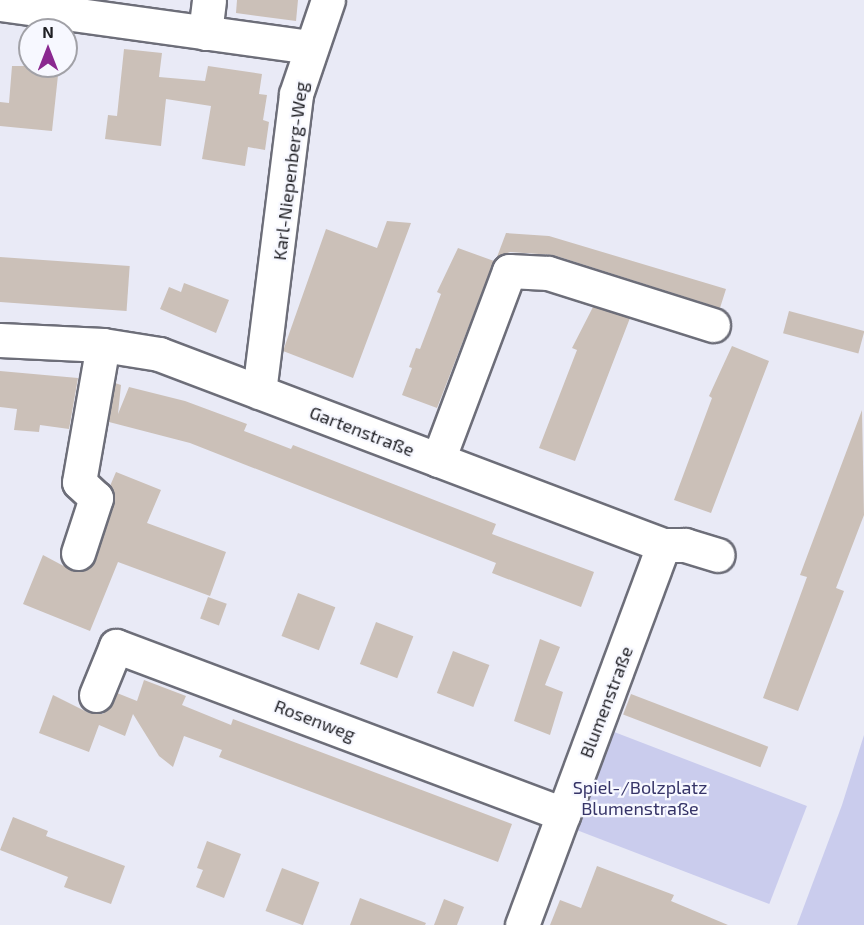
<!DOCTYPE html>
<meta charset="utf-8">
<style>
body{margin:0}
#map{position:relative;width:864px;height:925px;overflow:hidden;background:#e9eaf6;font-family:"Exo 2",sans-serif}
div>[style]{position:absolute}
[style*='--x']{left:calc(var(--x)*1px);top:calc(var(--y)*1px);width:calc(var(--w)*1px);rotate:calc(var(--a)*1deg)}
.green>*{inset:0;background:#cacced;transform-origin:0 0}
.building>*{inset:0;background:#cbc0b8;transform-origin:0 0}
.roads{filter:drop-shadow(2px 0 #6d6e79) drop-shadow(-2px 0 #6d6e79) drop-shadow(0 2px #6d6e79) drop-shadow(0 -2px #6d6e79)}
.minor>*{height:33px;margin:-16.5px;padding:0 16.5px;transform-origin:16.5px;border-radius:16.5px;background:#fff}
span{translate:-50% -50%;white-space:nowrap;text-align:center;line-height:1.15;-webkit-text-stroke:4.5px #f7f8ff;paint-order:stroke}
.street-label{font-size:18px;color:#1f1f24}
.park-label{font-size:18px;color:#363468}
.north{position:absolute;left:18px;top:18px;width:60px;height:60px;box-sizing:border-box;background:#f7f8ff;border:2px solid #a1a1a7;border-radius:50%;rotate:0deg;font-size:16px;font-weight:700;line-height:24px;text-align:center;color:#1f1f24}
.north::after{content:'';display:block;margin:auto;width:21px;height:27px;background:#8a2890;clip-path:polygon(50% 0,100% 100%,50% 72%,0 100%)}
</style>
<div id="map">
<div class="green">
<div style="left:609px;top:730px;width:212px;height:105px;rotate:21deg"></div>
<div style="clip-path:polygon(864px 735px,864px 925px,797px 925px,842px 805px)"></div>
</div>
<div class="building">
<div style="clip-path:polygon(237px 0,298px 0,296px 21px,236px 13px)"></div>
<div style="clip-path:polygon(124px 49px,162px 53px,159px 77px,205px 81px,208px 66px,262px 74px,259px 94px,267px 95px,263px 120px,269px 122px,265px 150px,248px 147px,245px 166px,202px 159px,211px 106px,166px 99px,161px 146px,105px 139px,108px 115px,117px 116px)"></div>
<div style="clip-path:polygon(12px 66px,59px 66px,52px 131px,0 126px,0 102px,9px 103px)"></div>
<div style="clip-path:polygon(387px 221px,411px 223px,353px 378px,283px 351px,326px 229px,377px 248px)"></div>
<div style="clip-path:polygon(506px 233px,549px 236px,726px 289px,720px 308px,553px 255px,510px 252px,497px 257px)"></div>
<div style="clip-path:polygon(458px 248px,494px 261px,437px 408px,402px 395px,412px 368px,409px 367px,416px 348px,420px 349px,441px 294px,437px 292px)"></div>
<div style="left:0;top:257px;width:130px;height:45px;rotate:4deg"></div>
<div style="clip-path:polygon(184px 283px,229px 300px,216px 333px,160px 309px,169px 287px,181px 292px)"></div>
<div style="clip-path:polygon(593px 307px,630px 318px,575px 461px,539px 448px,577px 350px,572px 348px)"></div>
<div style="left:789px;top:311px;width:78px;height:23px;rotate:15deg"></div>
<div style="clip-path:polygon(732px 346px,769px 361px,711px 513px,674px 500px,712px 398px,709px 396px)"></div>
<div style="clip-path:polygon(0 371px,78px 378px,69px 429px,40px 425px,39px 432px,14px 430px,17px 409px,0 407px)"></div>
<div style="clip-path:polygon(115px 383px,121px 385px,118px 414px,129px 387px,185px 401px,247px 424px,244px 431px,291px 449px,293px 445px,496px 524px,492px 534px,594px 572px,581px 607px,492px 573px,496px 563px,190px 443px,109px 422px)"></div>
<div style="clip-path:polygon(862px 410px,864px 515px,836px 588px,844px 591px,798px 711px,763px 698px,807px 577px,800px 575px)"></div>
<div style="clip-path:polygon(116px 472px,161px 490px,147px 523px,226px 552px,210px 596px,118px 562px,90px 631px,23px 604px,43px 555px,73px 571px,91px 567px,114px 504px,110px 486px)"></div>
<div style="left:298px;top:593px;width:40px;height:46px;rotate:21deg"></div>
<div style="left:208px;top:597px;width:20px;height:23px;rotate:20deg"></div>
<div style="left:376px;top:622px;width:40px;height:45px;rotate:21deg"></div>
<div style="clip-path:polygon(540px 639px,560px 647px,545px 685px,563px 692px,550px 735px,514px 721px)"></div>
<div style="left:453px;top:651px;width:39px;height:45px;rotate:21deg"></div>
<div style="clip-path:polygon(144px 680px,186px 696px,182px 705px,231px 725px,233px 719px,512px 824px,498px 862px,219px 757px,222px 750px,184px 736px,173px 767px,159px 756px,133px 714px,125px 736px,99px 725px,89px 752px,39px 733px,53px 695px,89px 713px,103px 714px,117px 693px,137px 701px)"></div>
<div style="left:631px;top:694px;width:147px;height:22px;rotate:21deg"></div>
<div style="clip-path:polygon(13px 817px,48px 831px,46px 836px,125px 866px,111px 904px,64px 887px,68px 877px,0 850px)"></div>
<div style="clip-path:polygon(207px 841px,241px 854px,224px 898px,196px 887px,203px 870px,197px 868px)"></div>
<div style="clip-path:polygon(597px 866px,674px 895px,671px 901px,728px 925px,550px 925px,560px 900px,581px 908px)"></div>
<div style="left:282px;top:868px;width:40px;height:46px;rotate:21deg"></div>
<div style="clip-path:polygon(360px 898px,426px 923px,425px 925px,350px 925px)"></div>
<div style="clip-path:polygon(444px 899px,464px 907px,457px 925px,434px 925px)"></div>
</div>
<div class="roads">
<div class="minor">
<div style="--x:0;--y:4;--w:313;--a:7.9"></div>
<div style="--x:205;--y:33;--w:33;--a:-83"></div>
<div style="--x:0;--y:340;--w:103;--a:2.8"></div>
<div style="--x:103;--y:345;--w:57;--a:9.1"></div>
<div style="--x:159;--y:354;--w:539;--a:20.76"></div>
<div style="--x:663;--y:545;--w:22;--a:0"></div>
<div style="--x:685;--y:545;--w:34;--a:17"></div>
<div style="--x:259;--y:392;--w:300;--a:-82.9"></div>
<div style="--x:296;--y:94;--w:99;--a:-71.2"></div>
<div style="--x:438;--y:460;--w:202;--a:-69.4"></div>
<div style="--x:509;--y:271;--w:39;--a:3"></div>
<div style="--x:548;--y:273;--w:173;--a:17.5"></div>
<div style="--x:78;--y:553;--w:58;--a:-71.9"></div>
<div style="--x:96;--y:498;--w:23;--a:-137"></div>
<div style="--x:79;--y:482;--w:139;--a:-80.1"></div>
<div style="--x:96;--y:695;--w:53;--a:-67.8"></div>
<div style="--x:116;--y:646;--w:478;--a:20.6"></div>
<div style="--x:522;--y:925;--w:405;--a:-69.6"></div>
</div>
</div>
<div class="street-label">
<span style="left:290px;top:171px;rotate:-83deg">Karl-Niepenberg-Weg</span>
<span style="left:362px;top:431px;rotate:21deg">Gartenstraße</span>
<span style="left:606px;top:702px;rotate:-69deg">Blumenstraße</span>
<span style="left:315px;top:720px;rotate:21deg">Rosenweg</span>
</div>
<div class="park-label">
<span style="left:640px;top:798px">Spiel-/Bolzplatz<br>Blumenstraße</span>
</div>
<div class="north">N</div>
</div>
